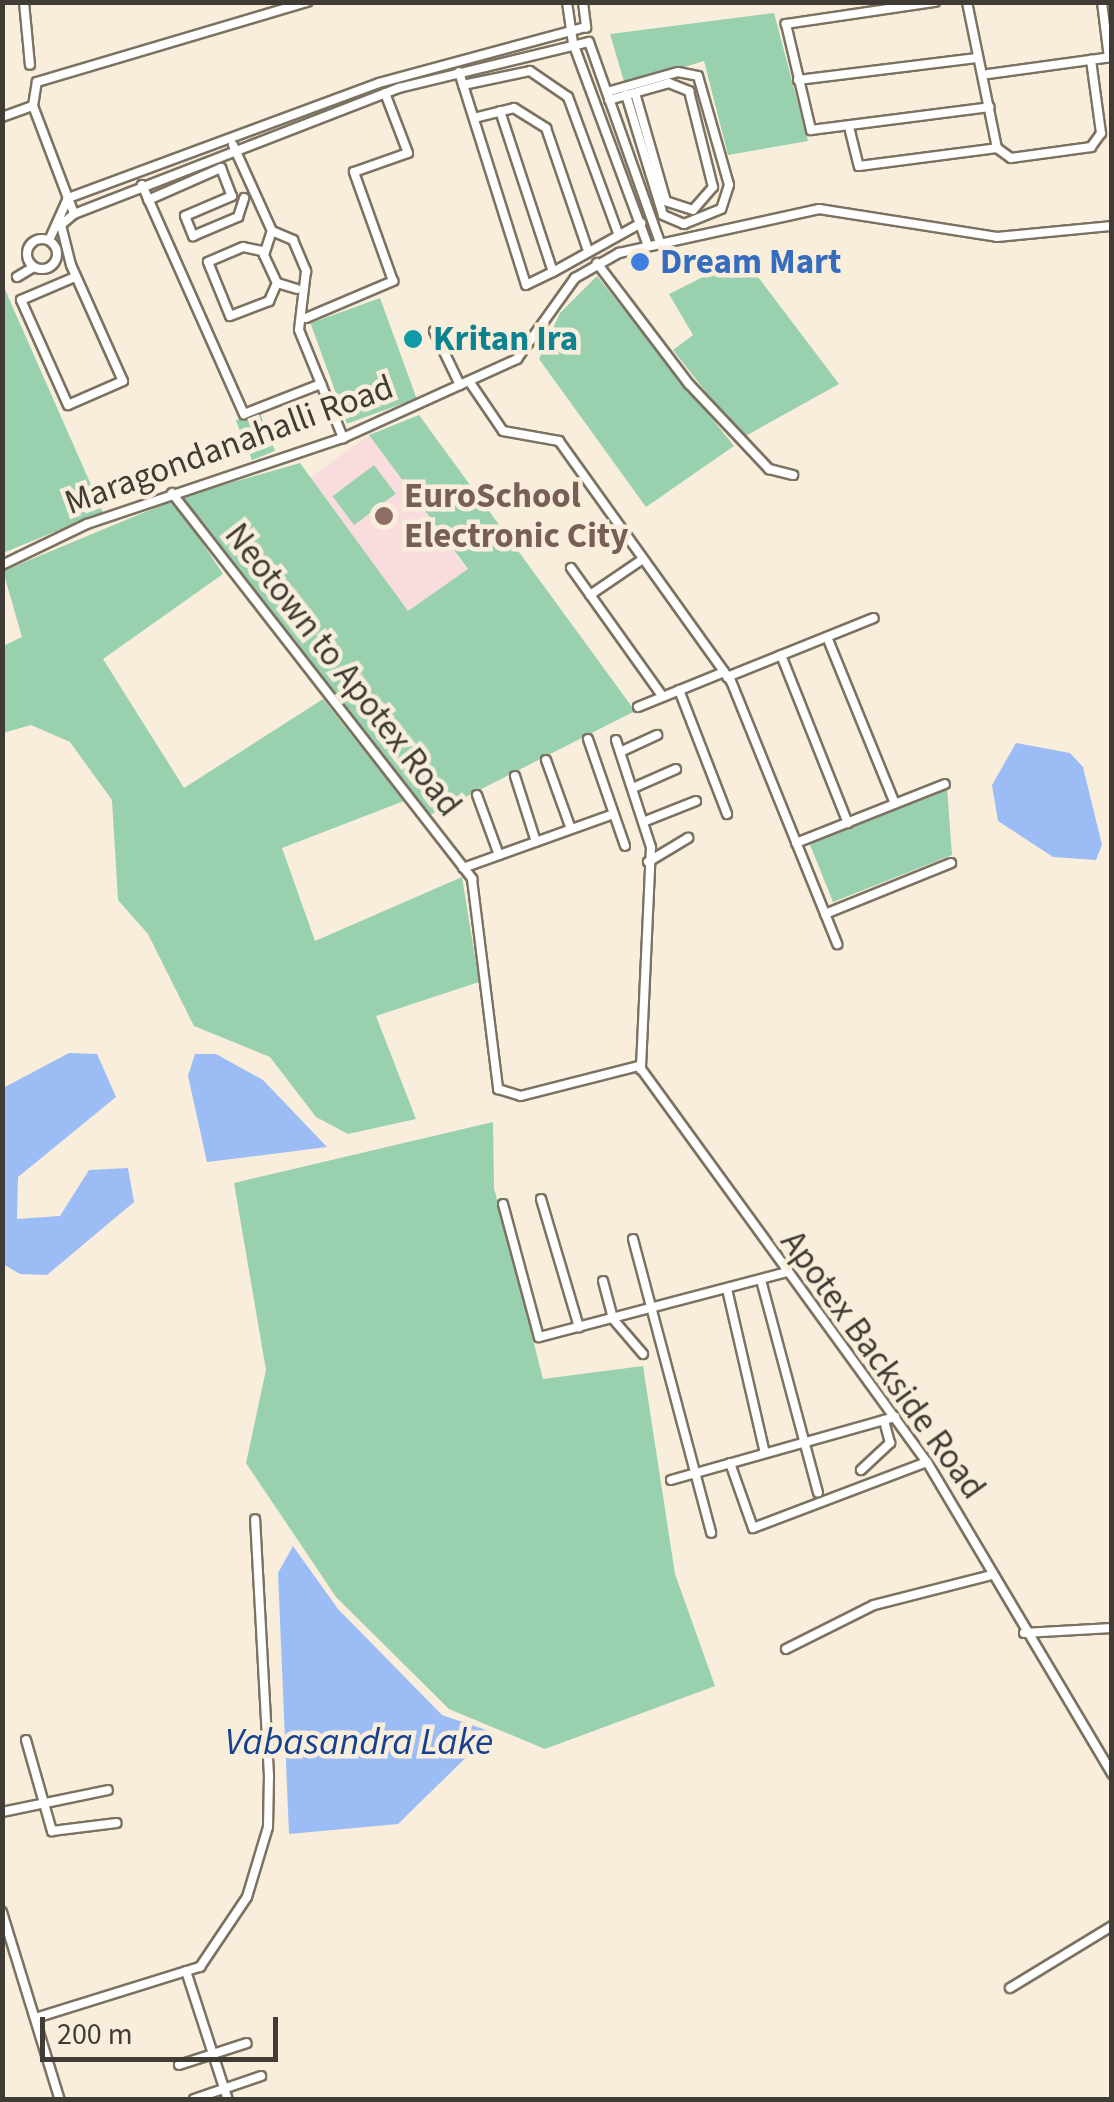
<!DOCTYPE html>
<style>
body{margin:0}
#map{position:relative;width:1114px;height:2102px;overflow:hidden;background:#f8eedb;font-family:"Source Sans 3",sans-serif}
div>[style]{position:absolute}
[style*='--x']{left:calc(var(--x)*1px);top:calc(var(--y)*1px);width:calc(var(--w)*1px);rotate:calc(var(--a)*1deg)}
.education>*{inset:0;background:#f9ddde;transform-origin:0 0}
.green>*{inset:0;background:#99d1af;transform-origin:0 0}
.water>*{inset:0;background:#9bbcf4}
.roads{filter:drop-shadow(2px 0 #7c7261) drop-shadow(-2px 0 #7c7261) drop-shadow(0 2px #7c7261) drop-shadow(0 -2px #7c7261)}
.minor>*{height:8px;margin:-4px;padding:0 4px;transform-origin:4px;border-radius:4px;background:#fff}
.minor>.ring{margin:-4px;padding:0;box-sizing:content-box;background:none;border:8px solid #fff;border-radius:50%}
.dots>*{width:28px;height:28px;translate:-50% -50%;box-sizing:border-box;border:5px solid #f8eedb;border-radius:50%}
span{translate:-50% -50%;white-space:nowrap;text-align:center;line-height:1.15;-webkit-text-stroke:9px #f8eedb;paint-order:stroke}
.shop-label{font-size:35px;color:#366cbe;font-weight:700}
.left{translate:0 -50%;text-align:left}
.culture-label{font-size:35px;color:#0d838f;font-weight:700}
.street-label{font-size:35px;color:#403b34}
.education-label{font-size:35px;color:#785e54;font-weight:700}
.water-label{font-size:38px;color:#154190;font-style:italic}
.frame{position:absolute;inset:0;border:5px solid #403b34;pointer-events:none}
.scale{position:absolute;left:40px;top:2017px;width:238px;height:45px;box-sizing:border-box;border:5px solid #403b34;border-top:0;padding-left:12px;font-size:30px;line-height:35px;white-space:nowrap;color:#403b34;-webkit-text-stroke:8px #f8eedb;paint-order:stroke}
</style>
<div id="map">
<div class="education">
<div style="left:369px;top:435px;width:167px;height:74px;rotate:54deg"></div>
</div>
<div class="green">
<div style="clip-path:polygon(774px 13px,808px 141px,728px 155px,704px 61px,625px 85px,610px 34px)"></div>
<div style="clip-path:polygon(743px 257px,839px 384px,742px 438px,673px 350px,693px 335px,669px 294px)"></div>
<div style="clip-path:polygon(597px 276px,734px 446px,646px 507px,539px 359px,560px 313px)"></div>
<div style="clip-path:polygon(3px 285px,103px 512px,3px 553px,2px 553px)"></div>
<div style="left:380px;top:298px;width:107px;height:74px;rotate:70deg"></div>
<div style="left:259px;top:411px;width:43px;height:25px;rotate:68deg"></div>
<div style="clip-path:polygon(419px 415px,635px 711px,428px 816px,181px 497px,300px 463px,408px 611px,468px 569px,369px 435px)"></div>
<div style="left:374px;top:465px;width:36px;height:52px;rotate:53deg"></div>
<div style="clip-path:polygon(174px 500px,223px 574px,103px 659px,184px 788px,323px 699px,404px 801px,282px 848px,315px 941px,462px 877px,479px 982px,376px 1016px,416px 1119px,348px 1134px,316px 1117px,270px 1057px,194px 1026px,148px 934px,118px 900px,112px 800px,70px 742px,31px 725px,3px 733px,3px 646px,22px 637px,3px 571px)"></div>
<div style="clip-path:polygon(947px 787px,952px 855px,833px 902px,809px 842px)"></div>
<div style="clip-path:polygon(493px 1122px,494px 1188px,543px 1379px,643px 1366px,675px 1574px,715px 1686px,545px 1749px,449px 1709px,336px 1597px,246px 1463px,266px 1370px,234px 1183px)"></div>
</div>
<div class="water">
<div style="clip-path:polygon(1016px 743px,1070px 753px,1083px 767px,1102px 845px,1096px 860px,1053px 857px,998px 821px,992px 785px)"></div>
<div style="clip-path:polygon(69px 1053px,97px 1054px,116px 1097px,18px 1177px,17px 1219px,60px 1216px,89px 1170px,128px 1168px,134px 1202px,47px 1275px,20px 1274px,3px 1264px,3px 1088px)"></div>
<div style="clip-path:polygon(195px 1054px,216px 1054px,263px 1080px,327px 1147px,207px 1162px,188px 1076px)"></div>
<div style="clip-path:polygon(293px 1546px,338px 1609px,442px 1715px,492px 1732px,398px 1824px,289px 1834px,278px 1573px)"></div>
</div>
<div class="roads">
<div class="minor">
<div style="--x:24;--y:2;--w:63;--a:84.6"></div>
<div style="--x:567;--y:2;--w:41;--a:81.7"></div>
<div style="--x:573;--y:43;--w:216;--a:69.7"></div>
<div style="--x:583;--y:2;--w:26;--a:83"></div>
<div style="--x:935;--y:2;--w:151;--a:171.6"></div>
<div style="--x:786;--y:24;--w:109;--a:76.7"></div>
<div style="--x:811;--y:130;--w:180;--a:-7.3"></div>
<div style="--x:967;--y:2;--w:149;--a:78.4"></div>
<div style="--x:1102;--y:2;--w:56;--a:82.9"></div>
<div style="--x:586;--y:27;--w:214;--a:164.9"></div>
<div style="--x:379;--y:83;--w:332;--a:159.7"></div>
<div style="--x:68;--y:198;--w:17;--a:69"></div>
<div style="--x:74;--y:214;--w:349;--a:-21.2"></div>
<div style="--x:399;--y:88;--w:195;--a:-13.6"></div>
<div style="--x:589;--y:42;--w:213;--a:70.5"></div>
<div style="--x:459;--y:72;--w:223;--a:72.5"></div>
<div style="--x:526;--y:285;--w:30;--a:-26"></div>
<div style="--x:988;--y:74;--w:125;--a:-7.8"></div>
<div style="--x:798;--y:80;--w:180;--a:-7"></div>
<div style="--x:463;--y:85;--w:68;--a:-11.8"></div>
<div style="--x:530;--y:71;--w:46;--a:34.4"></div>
<div style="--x:568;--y:97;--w:145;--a:69.8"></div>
<div style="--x:607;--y:92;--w:74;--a:-15.7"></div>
<div style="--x:678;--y:72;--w:20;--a:11"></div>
<div style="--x:698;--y:76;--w:113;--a:74.1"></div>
<div style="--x:729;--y:185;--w:25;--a:108"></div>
<div style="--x:721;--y:209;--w:40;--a:158"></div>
<div style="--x:684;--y:224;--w:23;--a:-157"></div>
<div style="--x:663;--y:215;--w:126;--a:-107.1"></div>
<div style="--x:609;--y:100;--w:62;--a:-15.8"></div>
<div style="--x:669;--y:83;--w:22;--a:22"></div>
<div style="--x:689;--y:91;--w:99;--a:76"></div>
<div style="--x:713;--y:187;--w:30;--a:131"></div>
<div style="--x:693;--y:210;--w:28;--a:-162"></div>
<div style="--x:666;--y:201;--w:112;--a:-106"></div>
<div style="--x:500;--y:111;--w:169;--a:71.8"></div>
<div style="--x:553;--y:272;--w:101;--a:-29.1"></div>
<div style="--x:2;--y:117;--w:33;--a:-20"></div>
<div style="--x:474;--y:118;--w:41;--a:-14"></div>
<div style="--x:514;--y:108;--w:38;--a:32"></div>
<div style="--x:546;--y:128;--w:127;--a:71.1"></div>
<div style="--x:850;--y:131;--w:36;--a:76"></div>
<div style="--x:859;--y:166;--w:139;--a:-7.4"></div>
<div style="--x:997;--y:148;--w:17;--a:36"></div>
<div style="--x:1011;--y:158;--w:81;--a:-7.8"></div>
<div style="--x:1091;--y:147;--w:17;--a:-54"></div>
<div style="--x:1101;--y:133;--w:74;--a:-97.8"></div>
<div style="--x:233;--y:145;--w:94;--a:65.6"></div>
<div style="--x:142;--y:185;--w:251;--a:66"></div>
<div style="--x:244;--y:414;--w:83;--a:-21.3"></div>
<div style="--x:148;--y:200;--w:80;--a:-23.7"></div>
<div style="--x:221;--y:168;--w:30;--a:69"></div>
<div style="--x:232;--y:196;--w:51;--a:156.9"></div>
<div style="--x:185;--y:216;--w:22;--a:68"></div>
<div style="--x:193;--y:236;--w:49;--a:-22.9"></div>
<div style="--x:238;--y:217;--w:20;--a:-72"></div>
<div style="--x:74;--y:214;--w:17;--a:140"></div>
<div style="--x:61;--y:225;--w:41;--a:76"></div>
<div style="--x:71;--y:265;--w:127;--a:65.9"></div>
<div style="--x:123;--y:381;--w:60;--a:156.4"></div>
<div style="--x:68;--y:405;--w:115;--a:-114.1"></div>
<div style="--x:21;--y:300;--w:59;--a:-23.1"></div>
<div style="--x:51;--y:236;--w:42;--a:-65.9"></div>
<div style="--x:68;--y:198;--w:98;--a:-110.8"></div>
<div style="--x:33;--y:106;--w:24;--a:-81"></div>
<div style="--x:37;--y:82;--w:282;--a:-16.5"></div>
<div class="ring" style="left:27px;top:239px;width:22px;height:22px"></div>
<div style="--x:262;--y:251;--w:19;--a:-168"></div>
<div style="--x:243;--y:247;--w:38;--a:157"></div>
<div style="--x:208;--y:262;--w:58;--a:67.8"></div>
<div style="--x:230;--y:316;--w:42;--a:-21"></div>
<div style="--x:269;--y:301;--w:20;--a:-66"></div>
<div style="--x:597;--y:263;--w:152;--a:52.8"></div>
<div style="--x:689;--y:384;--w:117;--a:46.7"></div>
<div style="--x:769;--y:469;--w:25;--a:14"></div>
<div style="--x:17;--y:277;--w:17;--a:-31"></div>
<div style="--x:297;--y:289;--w:21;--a:-163"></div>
<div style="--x:277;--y:283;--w:31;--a:-115"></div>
<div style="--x:264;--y:255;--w:25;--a:-72"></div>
<div style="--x:272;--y:231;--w:23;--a:23"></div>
<div style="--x:293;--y:240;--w:34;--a:67"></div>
<div style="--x:306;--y:271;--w:59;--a:96.8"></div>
<div style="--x:299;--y:330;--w:117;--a:67.8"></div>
<div style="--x:306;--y:318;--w:95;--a:-23"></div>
<div style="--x:393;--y:281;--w:116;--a:-109.7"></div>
<div style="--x:354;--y:172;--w:57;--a:-19.4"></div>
<div style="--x:408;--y:153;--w:64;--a:-111"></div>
<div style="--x:434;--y:331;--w:60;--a:64.3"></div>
<div style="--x:469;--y:381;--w:60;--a:55.8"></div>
<div style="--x:503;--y:431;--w:57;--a:10.1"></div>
<div style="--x:559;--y:441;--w:295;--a:54.4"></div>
<div style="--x:731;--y:681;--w:284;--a:68"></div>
<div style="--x:172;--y:493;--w:489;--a:52.1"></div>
<div style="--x:472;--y:879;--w:212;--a:82.9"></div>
<div style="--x:498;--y:1089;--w:24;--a:17"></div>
<div style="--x:521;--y:1096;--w:122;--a:-14.3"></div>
<div style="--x:639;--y:1066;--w:490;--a:54"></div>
<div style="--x:927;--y:1462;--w:363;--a:59.3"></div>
<div style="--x:2;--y:565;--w:94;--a:-25.8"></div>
<div style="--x:87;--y:524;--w:270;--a:-18.6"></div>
<div style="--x:343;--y:438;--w:191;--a:-24.4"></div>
<div style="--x:517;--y:359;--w:100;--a:-54.4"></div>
<div style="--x:575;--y:278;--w:51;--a:-29.6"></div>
<div style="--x:619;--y:253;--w:205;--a:-12.4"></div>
<div style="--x:819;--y:209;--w:180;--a:8.9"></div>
<div style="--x:997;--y:237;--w:116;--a:-5.5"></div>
<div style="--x:571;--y:568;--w:158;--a:54.5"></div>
<div style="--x:590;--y:595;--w:64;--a:-34.2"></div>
<div style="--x:827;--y:637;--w:180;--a:67.8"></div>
<div style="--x:781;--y:655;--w:181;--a:68.3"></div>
<div style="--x:727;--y:677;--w:158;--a:-21.9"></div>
<div style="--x:679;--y:690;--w:133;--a:68.8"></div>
<div style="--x:638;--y:707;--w:93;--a:-22.1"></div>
<div style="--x:588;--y:739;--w:113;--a:70.9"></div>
<div style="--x:616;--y:740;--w:113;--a:71.9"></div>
<div style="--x:651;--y:847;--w:223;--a:92.6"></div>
<div style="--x:620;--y:752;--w:41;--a:-24.7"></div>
<div style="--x:546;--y:760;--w:73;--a:70.1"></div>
<div style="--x:515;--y:776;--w:69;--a:72.3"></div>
<div style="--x:633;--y:788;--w:47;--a:-23.8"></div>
<div style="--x:477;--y:795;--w:64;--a:69.9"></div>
<div style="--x:643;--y:822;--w:57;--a:-21.6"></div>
<div style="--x:796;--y:843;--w:160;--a:-21.6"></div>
<div style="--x:648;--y:862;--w:47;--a:-31"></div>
<div style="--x:463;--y:868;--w:160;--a:-19.7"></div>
<div style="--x:825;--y:914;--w:136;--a:-22"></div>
<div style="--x:541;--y:1199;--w:134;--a:73.5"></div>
<div style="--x:503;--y:1204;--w:138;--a:74.9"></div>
<div style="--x:539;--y:1337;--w:256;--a:-14.7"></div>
<div style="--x:633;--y:1239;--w:304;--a:75.1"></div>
<div style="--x:761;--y:1280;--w:220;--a:75"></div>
<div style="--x:603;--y:1281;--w:39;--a:75"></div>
<div style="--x:613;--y:1319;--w:46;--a:49.4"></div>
<div style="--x:727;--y:1289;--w:168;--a:77"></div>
<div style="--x:730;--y:1463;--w:69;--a:70.5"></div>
<div style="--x:753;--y:1528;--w:186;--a:-20.8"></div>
<div style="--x:861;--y:1470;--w:40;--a:-43"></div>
<div style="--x:890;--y:1443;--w:24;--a:-105"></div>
<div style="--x:671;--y:1480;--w:233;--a:-15.7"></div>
<div style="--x:1024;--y:1633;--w:88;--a:-3.3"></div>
<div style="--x:786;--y:1649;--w:98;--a:-26.6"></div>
<div style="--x:874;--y:1605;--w:122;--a:-14.3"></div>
<div style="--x:26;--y:1740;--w:95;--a:74.1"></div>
<div style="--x:52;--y:1831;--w:65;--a:-7"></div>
<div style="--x:2;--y:1812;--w:108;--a:-11.7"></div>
<div style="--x:2;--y:1912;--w:197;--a:72.9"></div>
<div style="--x:186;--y:1971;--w:136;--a:72"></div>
<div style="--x:1010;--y:1988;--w:119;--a:-31.3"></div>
<div style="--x:39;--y:2017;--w:169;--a:-17.3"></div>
<div style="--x:200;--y:1967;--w:84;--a:-56.1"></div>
<div style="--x:247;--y:1897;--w:73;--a:-73.3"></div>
<div style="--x:268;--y:1827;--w:51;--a:-88.9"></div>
<div style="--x:269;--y:1776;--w:257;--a:-93.1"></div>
<div style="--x:179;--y:2065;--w:71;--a:-17.9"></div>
<div style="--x:194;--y:2099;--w:71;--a:-18.9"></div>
</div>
</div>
<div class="dots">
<div style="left:640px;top:262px;background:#3f7fe0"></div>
<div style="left:413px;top:339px;background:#0f9aa8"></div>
<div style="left:384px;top:516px;background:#8d6e63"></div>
</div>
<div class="shop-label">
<span class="left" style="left:660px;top:262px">Dream Mart</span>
</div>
<div class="culture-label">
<span class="left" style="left:433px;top:339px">Kritan Ira</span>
</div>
<div class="street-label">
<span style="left:229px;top:445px;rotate:-20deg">Maragondanahalli Road</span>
<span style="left:343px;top:670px;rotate:52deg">Neotown to Apotex Road</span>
<span style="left:883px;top:1365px;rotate:54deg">Apotex Backside Road</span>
</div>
<div class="education-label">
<span class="left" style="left:404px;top:516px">EuroSchool<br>Electronic City</span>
</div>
<div class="water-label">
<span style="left:359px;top:1743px">Vabasandra Lake</span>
</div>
<div class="frame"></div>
<div class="scale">200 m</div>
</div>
